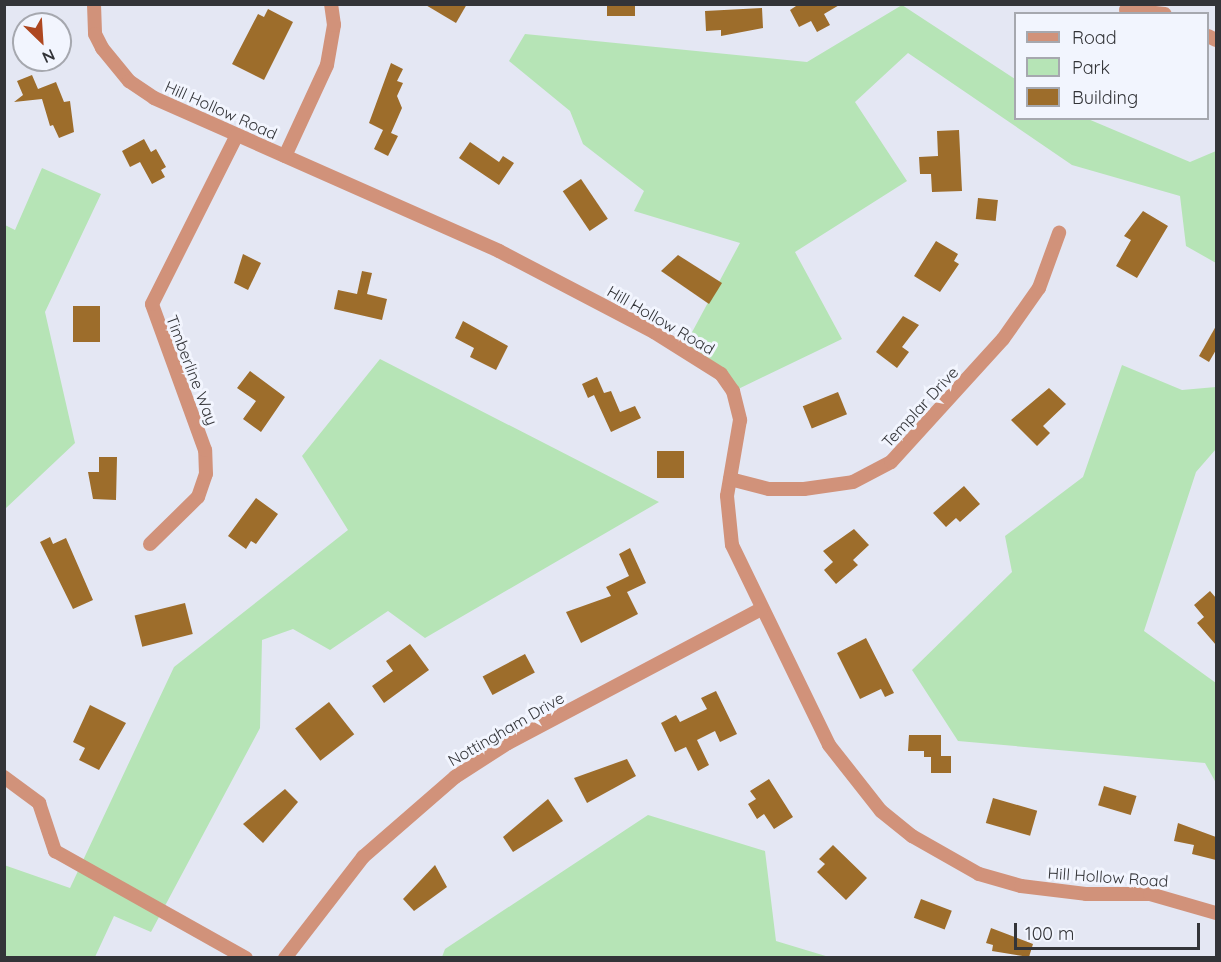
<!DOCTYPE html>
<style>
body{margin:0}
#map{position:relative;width:1221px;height:962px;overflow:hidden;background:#e4e7f3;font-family:Quicksand,sans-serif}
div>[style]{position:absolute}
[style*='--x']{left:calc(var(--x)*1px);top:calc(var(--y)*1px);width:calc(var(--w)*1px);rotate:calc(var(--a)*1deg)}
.green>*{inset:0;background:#b6e4b6}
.building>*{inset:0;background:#9d6d2b;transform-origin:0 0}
.minor>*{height:14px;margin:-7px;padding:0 7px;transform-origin:7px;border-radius:7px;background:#d1927a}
span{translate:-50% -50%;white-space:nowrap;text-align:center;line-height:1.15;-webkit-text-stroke:6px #f2f5fe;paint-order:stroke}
.street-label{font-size:16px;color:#333438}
.frame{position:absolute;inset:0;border:6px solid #333438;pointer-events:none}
.legend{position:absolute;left:1014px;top:12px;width:195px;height:108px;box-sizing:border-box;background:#f2f5fe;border:2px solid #a6a8af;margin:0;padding:8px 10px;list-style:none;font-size:18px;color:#333438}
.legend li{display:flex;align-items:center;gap:12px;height:30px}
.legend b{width:30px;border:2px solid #a6a8af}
.north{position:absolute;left:12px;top:12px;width:60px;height:60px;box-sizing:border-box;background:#f2f5fe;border:2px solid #a6a8af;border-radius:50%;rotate:155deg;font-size:16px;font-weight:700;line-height:24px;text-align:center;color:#333438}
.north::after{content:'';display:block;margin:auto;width:21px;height:27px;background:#ae4720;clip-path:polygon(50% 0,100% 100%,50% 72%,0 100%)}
.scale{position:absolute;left:1014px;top:923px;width:186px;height:27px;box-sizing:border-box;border:3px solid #333438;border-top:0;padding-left:8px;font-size:18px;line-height:21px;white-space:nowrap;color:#333438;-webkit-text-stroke:4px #f2f5fe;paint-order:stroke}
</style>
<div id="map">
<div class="green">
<div style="clip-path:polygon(902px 5px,1015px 79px,1016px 118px,1088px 119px,1190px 162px,1216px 151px,1216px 263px,1186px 246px,1180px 196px,1072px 165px,908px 53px,855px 102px,907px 181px,795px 252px,842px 339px,732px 392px,683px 349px,740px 243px,634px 211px,644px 191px,583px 144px,570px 111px,509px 61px,525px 34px,807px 62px)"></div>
<div style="clip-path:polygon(42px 168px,101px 194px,45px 312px,75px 443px,5px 509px,5px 225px,15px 230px)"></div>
<div style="clip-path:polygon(380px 359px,659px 502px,425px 638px,388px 611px,330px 650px,293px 629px,262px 640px,260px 728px,151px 932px,114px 916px,95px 957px,5px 957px,4px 865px,70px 888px,174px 667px,348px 530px,302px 456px)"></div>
<div style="clip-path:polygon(1122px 365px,1182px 390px,1216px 387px,1216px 449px,1196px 472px,1144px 631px,1216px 683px,1216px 783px,1205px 763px,958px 741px,912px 670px,1012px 572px,1005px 536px,1083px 477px)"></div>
<div style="clip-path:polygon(648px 815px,765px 851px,776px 941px,829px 957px,442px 957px,445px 949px)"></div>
</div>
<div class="building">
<div style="clip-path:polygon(424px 4px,467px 4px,456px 23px)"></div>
<div style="left:607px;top:4px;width:28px;height:12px"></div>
<div style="clip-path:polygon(799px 4px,841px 4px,824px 14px,830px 25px,817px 32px,811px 21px,799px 27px,790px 10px)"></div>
<div style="clip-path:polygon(762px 8px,763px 28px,721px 36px,721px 30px,706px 31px,705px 11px)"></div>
<div style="clip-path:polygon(268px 9px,293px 22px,264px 80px,232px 64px,258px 14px,264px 17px)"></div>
<div style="clip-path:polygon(391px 63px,403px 69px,397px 81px,403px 83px,397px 96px,402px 108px,391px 133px,398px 136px,388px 156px,374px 149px,383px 130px,369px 123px)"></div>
<div style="clip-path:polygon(32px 75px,38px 89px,56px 82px,64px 102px,70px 101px,74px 132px,59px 138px,53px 125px,50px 126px,42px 99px,14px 102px,23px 95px,17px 81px)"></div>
<div style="clip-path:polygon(959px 130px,962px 191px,932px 192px,931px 174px,920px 174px,919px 157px,938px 156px,937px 131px)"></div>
<div style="clip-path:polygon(144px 139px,151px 152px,156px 149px,166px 167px,161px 170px,165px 177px,152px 184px,140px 162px,130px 167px,122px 151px)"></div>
<div style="clip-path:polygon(470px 142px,499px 162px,503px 156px,514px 163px,499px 185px,459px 158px)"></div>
<div style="left:581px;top:179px;width:48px;height:22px;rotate:56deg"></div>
<div style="left:978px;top:198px;width:20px;height:21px;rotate:6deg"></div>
<div style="clip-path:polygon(1143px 211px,1168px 226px,1137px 278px,1116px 266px,1131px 240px,1124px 236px)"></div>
<div style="clip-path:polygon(936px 241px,958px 254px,954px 261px,959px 264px,940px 292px,914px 276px)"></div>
<div style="clip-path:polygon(243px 254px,261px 263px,248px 290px,234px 283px)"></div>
<div style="clip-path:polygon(678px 255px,722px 283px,709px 304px,661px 271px)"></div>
<div style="clip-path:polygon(362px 271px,372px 273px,367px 294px,387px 299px,382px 320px,334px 309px,338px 290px,357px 294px)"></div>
<div style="left:100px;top:306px;width:36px;height:27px;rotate:90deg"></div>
<div style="clip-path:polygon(903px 316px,919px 325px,902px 347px,909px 352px,897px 368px,876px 352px)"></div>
<div style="clip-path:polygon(463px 321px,508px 346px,496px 370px,470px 357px,474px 348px,455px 338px)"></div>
<div style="clip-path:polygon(1216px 326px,1216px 350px,1209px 362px,1199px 356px)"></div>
<div style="clip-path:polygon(250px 371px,285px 397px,261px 432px,243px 419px,256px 401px,237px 388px)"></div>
<div style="clip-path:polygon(597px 377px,604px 393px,611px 391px,620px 412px,635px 406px,641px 418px,611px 432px,594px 395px,588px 398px,582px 384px)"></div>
<div style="clip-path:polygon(1049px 388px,1066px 404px,1043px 426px,1050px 433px,1037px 446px,1011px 420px)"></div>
<div style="left:838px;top:392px;width:24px;height:38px;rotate:68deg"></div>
<div style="left:657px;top:451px;width:27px;height:27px"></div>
<div style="clip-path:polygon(99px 457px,117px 457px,116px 500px,93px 499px,88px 472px,99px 472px)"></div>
<div style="clip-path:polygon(964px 486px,980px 504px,960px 522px,956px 518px,946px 527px,933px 513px)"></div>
<div style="clip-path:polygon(256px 498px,278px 514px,256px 544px,251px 541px,246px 549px,228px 536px)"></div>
<div style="clip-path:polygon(854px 529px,869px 545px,853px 560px,858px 565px,836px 584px,824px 570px,833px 562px,823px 551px)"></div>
<div style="clip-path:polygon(50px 537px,53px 544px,66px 538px,93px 600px,73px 609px,40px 542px)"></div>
<div style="clip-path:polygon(630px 548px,646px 583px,627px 592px,638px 614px,581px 643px,566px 612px,611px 596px,606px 587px,629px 576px,619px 554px)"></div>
<div style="clip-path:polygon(1210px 591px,1216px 598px,1216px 645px,1197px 623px,1204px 617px,1194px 605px)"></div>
<div style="left:185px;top:603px;width:32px;height:52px;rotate:76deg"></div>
<div style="clip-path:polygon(866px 638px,894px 693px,885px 697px,881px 689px,860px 699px,837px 653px)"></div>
<div style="clip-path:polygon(410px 644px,429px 670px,384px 703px,372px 686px,393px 671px,386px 661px)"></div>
<div style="left:525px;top:654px;width:21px;height:48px;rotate:62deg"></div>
<div style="clip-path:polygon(716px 691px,737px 734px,720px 742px,715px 731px,697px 740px,709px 765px,698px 771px,686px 747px,675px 752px,661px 723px,676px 715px,680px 722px,707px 709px,701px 698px)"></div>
<div style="left:329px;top:702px;width:41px;height:43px;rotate:52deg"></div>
<div style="clip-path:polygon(90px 705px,126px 723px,99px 770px,79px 760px,85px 748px,73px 742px)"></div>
<div style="clip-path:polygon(909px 735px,941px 735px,941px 756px,951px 756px,951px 773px,931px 773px,931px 757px,924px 757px,924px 751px,908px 751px)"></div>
<div style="clip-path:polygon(627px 759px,636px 776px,587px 803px,574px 778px)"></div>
<div style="clip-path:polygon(769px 779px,793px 817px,774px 829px,764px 814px,757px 819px,748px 804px,756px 799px,750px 791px)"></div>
<div style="left:1104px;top:786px;width:34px;height:20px;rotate:17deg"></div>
<div style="clip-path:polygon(285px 789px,298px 802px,263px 843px,243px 824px)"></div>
<div style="left:993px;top:798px;width:46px;height:26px;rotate:16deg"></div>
<div style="clip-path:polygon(548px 799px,563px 821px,513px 852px,503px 837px)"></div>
<div style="clip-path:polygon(1178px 823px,1216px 837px,1216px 860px,1192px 854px,1194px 845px,1174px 841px)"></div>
<div style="clip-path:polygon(833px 845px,867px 878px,846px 900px,817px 872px,825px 864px,819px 859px)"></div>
<div style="clip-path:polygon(435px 865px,447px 887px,414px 911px,403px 899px)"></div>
<div style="left:921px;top:899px;width:33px;height:20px;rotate:21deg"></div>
<div style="clip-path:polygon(991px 928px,1033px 944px,1029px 957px,992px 951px,993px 945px,986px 943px)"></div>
</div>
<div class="minor">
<div style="--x:94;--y:4;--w:30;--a:88"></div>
<div style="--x:95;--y:34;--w:16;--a:63"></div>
<div style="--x:102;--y:48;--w:43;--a:50.7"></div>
<div style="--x:129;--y:81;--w:30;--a:34"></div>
<div style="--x:154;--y:98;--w:377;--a:23.9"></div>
<div style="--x:499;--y:251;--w:175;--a:27.6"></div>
<div style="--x:654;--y:332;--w:79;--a:32.1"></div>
<div style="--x:721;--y:374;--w:21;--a:55"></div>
<div style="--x:733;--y:391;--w:30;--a:76"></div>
<div style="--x:740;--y:420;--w:77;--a:99.7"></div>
<div style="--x:727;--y:496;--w:49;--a:84.2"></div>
<div style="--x:732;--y:545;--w:222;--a:64.1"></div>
<div style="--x:829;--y:745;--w:84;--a:51.8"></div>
<div style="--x:881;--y:811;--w:40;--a:39"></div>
<div style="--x:912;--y:836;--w:77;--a:29.6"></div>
<div style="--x:979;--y:874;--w:44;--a:15.9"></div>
<div style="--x:1021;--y:886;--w:65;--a:7"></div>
<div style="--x:1086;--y:894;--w:64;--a:0"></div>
<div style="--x:1150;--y:894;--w:69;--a:16.1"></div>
<div style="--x:1126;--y:10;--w:39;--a:6"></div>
<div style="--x:1208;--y:36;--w:9;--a:27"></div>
<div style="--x:285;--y:156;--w:100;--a:-65.2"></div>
<div style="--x:327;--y:65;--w:41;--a:-80.1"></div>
<div style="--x:334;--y:25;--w:21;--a:-98"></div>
<div style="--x:730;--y:479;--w:40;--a:14.4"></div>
<div style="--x:769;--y:489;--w:35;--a:0"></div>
<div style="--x:804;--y:489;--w:49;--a:-8.1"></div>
<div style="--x:853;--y:482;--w:43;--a:-27.8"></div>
<div style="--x:891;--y:462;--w:166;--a:-47.7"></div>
<div style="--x:1003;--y:339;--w:62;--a:-54.8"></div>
<div style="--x:1039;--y:288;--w:59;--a:-70"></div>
<div style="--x:150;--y:544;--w:67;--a:-44.4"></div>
<div style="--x:198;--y:497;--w:24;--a:-71"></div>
<div style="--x:206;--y:474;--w:24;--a:-92"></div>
<div style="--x:205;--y:450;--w:155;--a:-110"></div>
<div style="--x:152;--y:304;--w:189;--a:-63.3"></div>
<div style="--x:4;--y:777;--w:44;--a:36.6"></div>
<div style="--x:39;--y:803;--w:51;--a:71.6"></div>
<div style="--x:55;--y:851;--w:219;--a:29.3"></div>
<div style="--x:285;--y:958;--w:128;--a:-52.3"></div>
<div style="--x:363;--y:857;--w:122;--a:-41"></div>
<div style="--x:455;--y:777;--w:63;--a:-32.7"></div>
<div style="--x:508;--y:743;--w:286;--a:-27.9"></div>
</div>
<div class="street-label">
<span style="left:221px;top:110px;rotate:24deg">Hill Hollow Road</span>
<span style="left:661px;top:320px;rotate:30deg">Hill Hollow Road</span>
<span style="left:192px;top:370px;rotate:69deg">Timberline Way</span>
<span style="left:920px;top:407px;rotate:-47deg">Templar Drive</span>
<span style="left:506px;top:729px;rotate:-30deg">Nottingham Drive</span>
<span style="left:1108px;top:877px;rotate:4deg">Hill Hollow Road</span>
</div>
<div class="frame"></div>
<ul class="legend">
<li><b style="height:8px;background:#d1927a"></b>Road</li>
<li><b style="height:16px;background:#b6e4b6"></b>Park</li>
<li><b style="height:16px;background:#9d6d2b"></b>Building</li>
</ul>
<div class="north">N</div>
<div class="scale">100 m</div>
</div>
